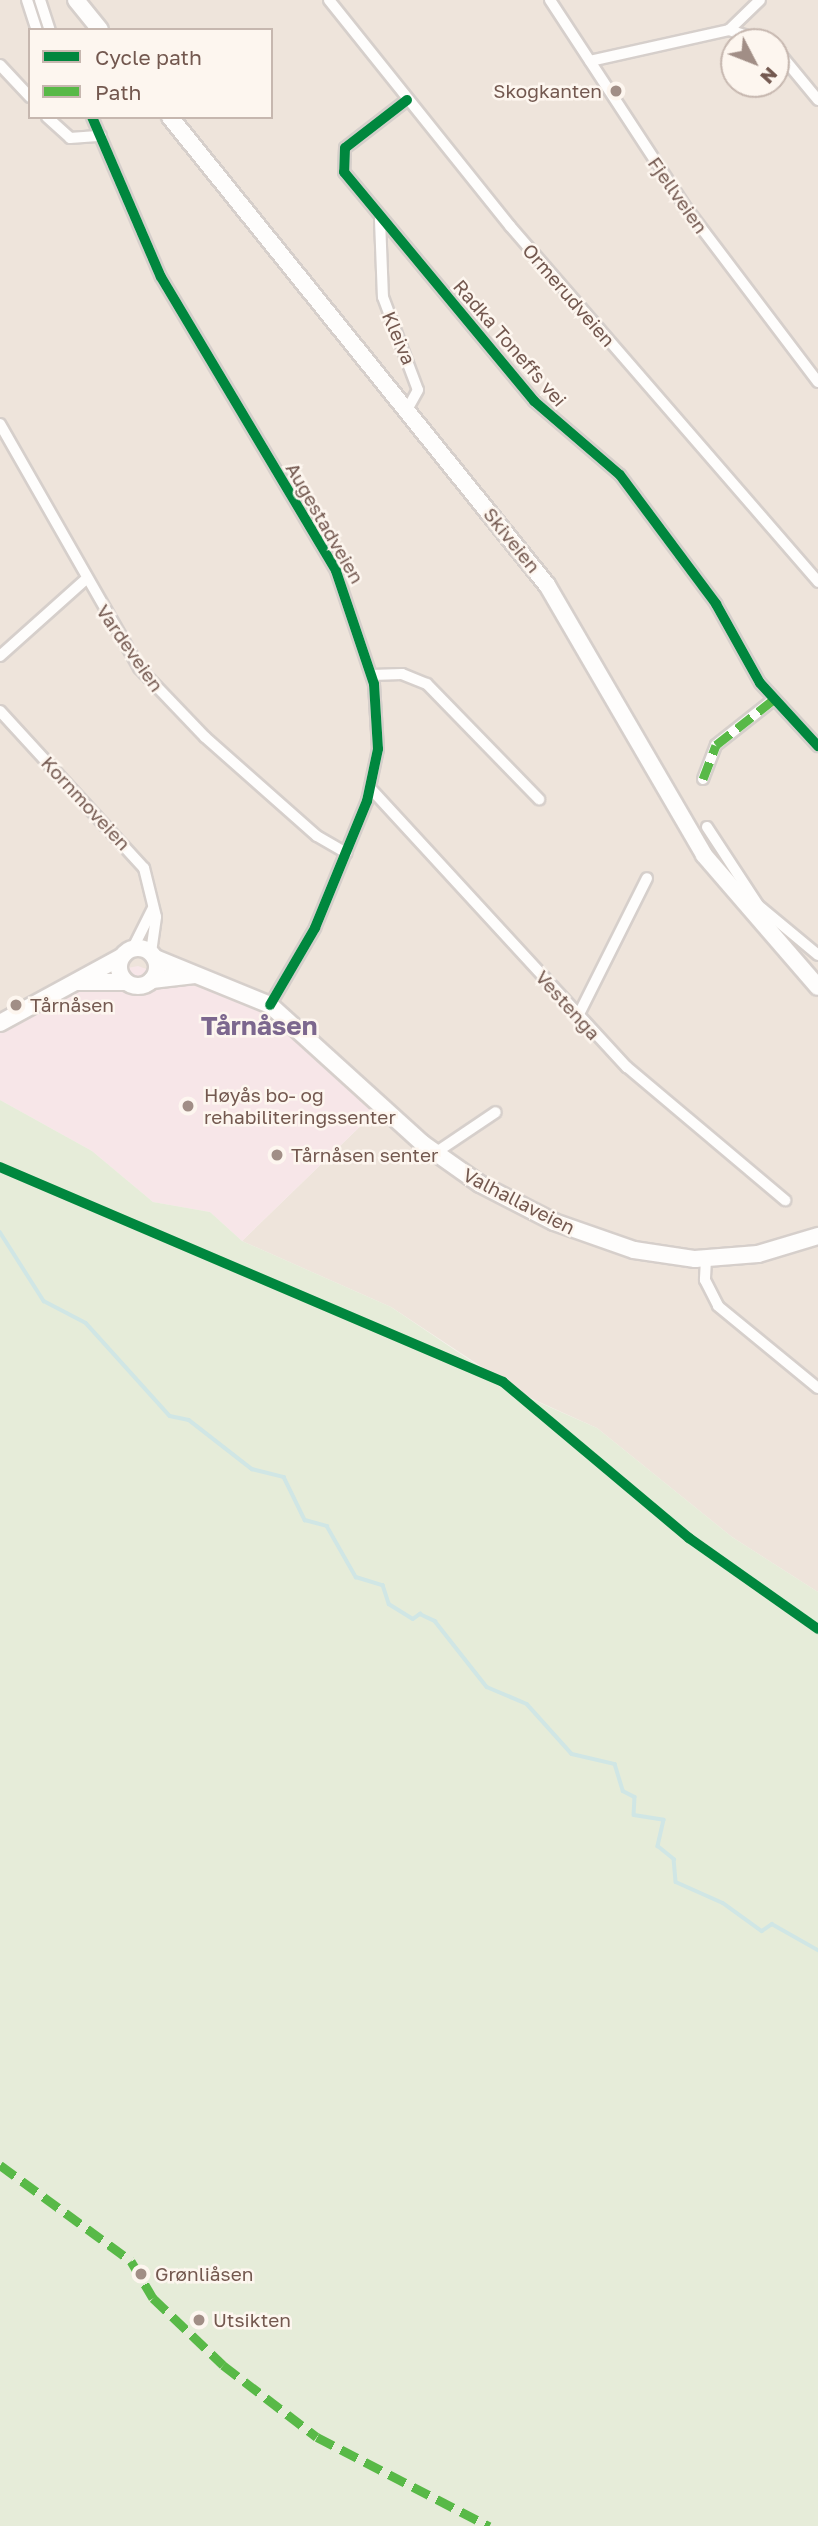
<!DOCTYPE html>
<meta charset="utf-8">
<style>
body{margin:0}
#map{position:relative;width:818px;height:2526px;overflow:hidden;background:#f6f2ed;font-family:"Golos Text",sans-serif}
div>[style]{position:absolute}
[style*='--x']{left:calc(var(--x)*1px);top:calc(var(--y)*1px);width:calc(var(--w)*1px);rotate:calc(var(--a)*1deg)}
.residential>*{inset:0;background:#eee4db}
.medical>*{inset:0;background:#f7e6e8}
.green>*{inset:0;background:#e6ecd9}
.stream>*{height:3.5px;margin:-1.75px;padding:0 1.75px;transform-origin:1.75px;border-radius:1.75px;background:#d0e6e5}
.roads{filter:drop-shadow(2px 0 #d6cfcb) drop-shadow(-2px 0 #d6cfcb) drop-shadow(0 2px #d6cfcb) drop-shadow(0 -2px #d6cfcb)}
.street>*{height:10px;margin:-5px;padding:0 5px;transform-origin:5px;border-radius:5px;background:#fefdfc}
.secondary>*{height:16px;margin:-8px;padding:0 8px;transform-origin:8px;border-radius:8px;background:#fefdfc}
.secondary>.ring{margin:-8px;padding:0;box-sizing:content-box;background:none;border:16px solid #fefdfc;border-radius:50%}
.quiet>*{height:9px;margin-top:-4.5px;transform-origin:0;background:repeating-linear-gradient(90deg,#58b947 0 18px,transparent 0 27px)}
.cycleway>*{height:10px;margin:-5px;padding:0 5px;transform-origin:5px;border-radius:5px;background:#00873e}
.dots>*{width:19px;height:19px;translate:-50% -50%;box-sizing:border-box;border:4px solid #fdf6ef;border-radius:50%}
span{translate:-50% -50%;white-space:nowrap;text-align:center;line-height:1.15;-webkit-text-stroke:5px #fdf6ef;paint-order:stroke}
.poi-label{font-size:19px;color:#73584f}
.right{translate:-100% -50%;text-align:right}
.left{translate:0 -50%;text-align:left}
.street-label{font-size:19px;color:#73584f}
.district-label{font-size:26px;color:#7c678e;font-weight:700}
.legend{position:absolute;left:28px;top:28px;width:245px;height:91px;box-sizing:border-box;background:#fdf6ef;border:2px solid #c6b7af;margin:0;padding:9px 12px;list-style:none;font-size:21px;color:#73584f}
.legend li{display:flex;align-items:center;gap:14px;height:35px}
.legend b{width:35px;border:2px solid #c6b7af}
.north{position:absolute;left:720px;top:28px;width:70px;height:70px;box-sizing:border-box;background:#fdf6ef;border:2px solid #c6b7af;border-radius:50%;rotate:132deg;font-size:19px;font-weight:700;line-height:28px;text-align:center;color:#73584f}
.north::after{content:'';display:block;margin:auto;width:24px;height:32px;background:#a18e86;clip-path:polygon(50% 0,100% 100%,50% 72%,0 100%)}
</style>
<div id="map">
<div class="residential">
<div style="clip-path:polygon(evenodd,0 0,818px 0,818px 1592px,732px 1537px,597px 1428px,526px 1396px,391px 1307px,242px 1241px,375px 1112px,0 1022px,0 0,30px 30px,271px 30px,271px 117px,30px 117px,30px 30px,0 0,734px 42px,776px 42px,776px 84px,734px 84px,734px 42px)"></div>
</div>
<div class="medical">
<div style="clip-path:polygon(138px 966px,267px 1011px,375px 1112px,242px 1241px,210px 1212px,153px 1202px,92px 1151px,0 1100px,0 1022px,87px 976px)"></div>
</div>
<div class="green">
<div style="clip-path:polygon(0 1100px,92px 1151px,153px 1202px,210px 1212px,242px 1241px,391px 1307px,520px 1394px,597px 1428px,732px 1537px,818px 1592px,818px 2526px,0 2526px)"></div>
</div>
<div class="stream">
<div style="--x:0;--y:1232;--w:82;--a:57.5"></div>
<div style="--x:44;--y:1301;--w:47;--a:27.6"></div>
<div style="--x:86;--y:1323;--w:125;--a:47.9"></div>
<div style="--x:170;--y:1416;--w:19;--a:12"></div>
<div style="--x:189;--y:1420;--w:80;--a:37.9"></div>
<div style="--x:252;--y:1469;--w:33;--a:14"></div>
<div style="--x:284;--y:1477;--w:48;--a:64"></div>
<div style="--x:305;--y:1520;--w:23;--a:15"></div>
<div style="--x:327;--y:1526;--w:59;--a:60.4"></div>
<div style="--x:356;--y:1577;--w:28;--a:17"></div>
<div style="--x:383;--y:1585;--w:20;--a:72"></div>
<div style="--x:389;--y:1604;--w:28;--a:32"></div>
<div style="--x:413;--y:1619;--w:9;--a:-36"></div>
<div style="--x:420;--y:1614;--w:17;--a:25"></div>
<div style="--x:435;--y:1621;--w:84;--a:51.8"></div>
<div style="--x:487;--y:1687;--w:43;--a:23"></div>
<div style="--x:527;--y:1704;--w:67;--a:48"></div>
<div style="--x:572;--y:1754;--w:44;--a:13.1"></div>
<div style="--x:615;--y:1764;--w:28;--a:73"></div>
<div style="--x:623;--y:1791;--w:13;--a:27"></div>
<div style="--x:635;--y:1797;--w:18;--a:93"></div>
<div style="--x:634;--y:1815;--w:30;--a:9"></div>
<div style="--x:664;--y:1820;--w:27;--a:103"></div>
<div style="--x:658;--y:1846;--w:21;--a:39"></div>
<div style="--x:674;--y:1859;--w:23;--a:85"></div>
<div style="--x:676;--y:1882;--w:51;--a:24.1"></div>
<div style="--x:723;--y:1903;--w:48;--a:35.7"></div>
<div style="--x:762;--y:1931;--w:12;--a:-35"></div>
<div style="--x:772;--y:1924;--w:53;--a:29.5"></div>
</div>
<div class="roads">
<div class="street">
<div style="--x:27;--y:0;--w:32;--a:72"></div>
<div style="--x:40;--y:0;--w:32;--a:72"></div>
<div style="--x:329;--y:0;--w:290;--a:51.3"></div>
<div style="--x:510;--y:226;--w:471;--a:49.1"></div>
<div style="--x:550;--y:0;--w:245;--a:56.8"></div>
<div style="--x:684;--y:205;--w:222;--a:52.9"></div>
<div style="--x:729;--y:30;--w:43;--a:-44.1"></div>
<div style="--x:776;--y:49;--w:66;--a:50.5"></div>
<div style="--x:590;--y:61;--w:142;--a:-12.6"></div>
<div style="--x:729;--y:30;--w:38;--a:18"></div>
<div style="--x:0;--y:65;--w:44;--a:46.8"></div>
<div style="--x:407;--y:100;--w:78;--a:142.3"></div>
<div style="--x:345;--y:148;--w:24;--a:92"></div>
<div style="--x:344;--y:172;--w:298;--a:50.3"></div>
<div style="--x:534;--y:401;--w:113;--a:40.7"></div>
<div style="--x:620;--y:475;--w:161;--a:53.3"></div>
<div style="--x:716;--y:604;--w:90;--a:60.9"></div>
<div style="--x:760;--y:683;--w:86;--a:47.4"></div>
<div style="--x:47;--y:117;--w:31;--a:42"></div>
<div style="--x:70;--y:138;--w:31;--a:-4"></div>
<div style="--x:92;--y:117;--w:174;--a:66.7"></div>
<div style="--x:161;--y:277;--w:342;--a:59.2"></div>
<div style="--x:336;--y:571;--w:119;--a:71.4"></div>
<div style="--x:374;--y:684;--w:65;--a:86.5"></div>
<div style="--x:378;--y:749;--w:53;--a:101.9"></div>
<div style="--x:367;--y:801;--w:137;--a:112.3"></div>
<div style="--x:315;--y:928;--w:89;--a:120.3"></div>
<div style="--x:380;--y:220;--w:77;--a:87.8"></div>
<div style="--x:383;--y:297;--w:99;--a:69.4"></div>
<div style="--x:418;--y:390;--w:23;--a:119"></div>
<div style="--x:0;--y:424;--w:281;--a:60.3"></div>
<div style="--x:139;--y:668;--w:95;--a:46.3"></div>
<div style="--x:205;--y:737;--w:149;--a:41.5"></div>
<div style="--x:317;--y:836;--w:34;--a:30"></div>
<div style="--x:0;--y:656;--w:114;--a:-41.8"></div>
<div style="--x:372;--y:675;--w:30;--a:-2"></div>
<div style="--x:402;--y:674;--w:27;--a:22"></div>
<div style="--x:427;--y:684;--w:161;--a:45.8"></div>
<div style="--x:0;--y:711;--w:213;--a:47.5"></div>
<div style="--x:144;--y:868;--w:50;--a:76.2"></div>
<div style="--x:156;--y:917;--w:36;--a:98"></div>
<div style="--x:703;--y:779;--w:36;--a:-69"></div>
<div style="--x:716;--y:745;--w:73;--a:-38.3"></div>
<div style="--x:371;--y:789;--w:378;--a:47.4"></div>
<div style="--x:627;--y:1067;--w:207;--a:40.1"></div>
<div style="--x:707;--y:827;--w:93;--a:56.8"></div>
<div style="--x:758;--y:905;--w:78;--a:39.8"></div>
<div style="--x:133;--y:948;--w:45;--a:-63.4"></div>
<div style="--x:578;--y:1016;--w:154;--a:-63.4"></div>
<div style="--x:435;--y:1153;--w:73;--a:-33.9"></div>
<div style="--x:706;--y:1259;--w:21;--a:93"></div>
<div style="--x:705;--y:1280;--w:29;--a:63"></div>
<div style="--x:718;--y:1306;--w:129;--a:39.4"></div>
</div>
<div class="secondary">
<div style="--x:76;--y:0;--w:38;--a:51"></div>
<div style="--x:170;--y:117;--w:601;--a:51.15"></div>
<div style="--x:547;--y:585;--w:312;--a:59.8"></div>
<div style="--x:704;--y:855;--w:174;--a:49.2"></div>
<div class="ring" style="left:119px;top:948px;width:22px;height:22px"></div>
<div style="--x:155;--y:958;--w:124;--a:22.2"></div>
<div style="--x:270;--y:1005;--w:205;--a:42.2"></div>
<div style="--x:422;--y:1143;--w:71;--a:35.3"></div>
<div style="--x:480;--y:1184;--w:83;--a:27.2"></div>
<div style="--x:554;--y:1222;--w:85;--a:19.3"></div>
<div style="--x:634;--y:1250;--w:62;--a:8.4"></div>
<div style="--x:695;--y:1259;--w:63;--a:-4.5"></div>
<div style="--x:758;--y:1254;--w:63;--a:-16.7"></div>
<div style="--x:152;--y:980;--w:43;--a:-6.6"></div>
<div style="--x:77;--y:982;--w:48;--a:0"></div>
<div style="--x:0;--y:1023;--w:138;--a:-28.6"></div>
</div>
</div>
<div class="quiet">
<div style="--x:703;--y:779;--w:36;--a:-69"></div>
<div style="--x:716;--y:745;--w:73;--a:-38.3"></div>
<div style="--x:0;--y:2165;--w:162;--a:36.2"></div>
<div style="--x:131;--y:2261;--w:43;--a:59.3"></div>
<div style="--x:153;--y:2298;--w:97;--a:43.7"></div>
<div style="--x:223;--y:2365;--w:118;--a:37.5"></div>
<div style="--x:317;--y:2437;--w:194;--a:27.4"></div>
</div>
<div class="cycleway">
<div style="--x:407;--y:100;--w:78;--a:142.3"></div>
<div style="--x:345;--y:148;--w:24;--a:92"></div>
<div style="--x:344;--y:172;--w:298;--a:50.3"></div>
<div style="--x:534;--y:401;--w:113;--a:40.7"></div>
<div style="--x:620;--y:475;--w:161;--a:53.3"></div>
<div style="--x:716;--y:604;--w:90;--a:60.9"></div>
<div style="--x:760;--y:683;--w:86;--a:47.4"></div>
<div style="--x:92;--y:117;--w:174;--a:66.7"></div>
<div style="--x:161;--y:277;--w:342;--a:59.2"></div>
<div style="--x:336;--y:571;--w:119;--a:71.4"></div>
<div style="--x:374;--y:684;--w:65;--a:86.5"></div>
<div style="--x:378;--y:749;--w:53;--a:101.9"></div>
<div style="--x:367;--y:801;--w:137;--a:112.3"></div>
<div style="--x:315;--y:928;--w:89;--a:120.3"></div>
<div style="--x:0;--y:1167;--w:547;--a:23.14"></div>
<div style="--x:503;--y:1382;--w:243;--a:40"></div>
<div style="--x:689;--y:1538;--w:158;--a:35.2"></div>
</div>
<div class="dots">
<div style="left:616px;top:91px;background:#a18e86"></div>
<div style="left:16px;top:1005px;background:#a18e86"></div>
<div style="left:188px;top:1106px;background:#a18e86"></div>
<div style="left:277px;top:1155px;background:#a18e86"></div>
<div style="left:141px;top:2274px;background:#a18e86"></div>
<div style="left:199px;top:2320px;background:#a18e86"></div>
</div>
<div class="poi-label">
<span class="right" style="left:602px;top:91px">Skogkanten</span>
<span class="left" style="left:30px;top:1005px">Tårnåsen</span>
<span class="left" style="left:204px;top:1106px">Høyås bo- og<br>rehabiliteringssenter</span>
<span class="left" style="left:291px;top:1155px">Tårnåsen senter</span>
<span class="left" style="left:155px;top:2274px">Grønliåsen</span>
<span class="left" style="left:213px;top:2320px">Utsikten</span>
</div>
<div class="street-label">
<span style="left:678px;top:195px;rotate:55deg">Fjellveien</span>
<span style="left:569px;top:295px;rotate:49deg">Ormerudveien</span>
<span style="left:399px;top:338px;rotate:67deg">Kleiva</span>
<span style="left:510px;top:343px;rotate:49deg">Radka Toneffs vei</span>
<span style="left:325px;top:523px;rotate:60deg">Augestadveien</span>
<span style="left:512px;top:540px;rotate:51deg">Skiveien</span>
<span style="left:130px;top:648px;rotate:55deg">Vardeveien</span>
<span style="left:86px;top:803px;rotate:47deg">Kornmoveien</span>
<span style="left:568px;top:1005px;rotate:48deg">Vestenga</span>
<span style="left:519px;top:1201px;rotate:27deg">Valhallaveien</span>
</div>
<div class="district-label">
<span style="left:259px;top:1026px">Tårnåsen</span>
</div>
<ul class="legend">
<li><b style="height:9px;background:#00873e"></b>Cycle path</li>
<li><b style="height:9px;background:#58b947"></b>Path</li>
</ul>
<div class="north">N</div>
</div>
